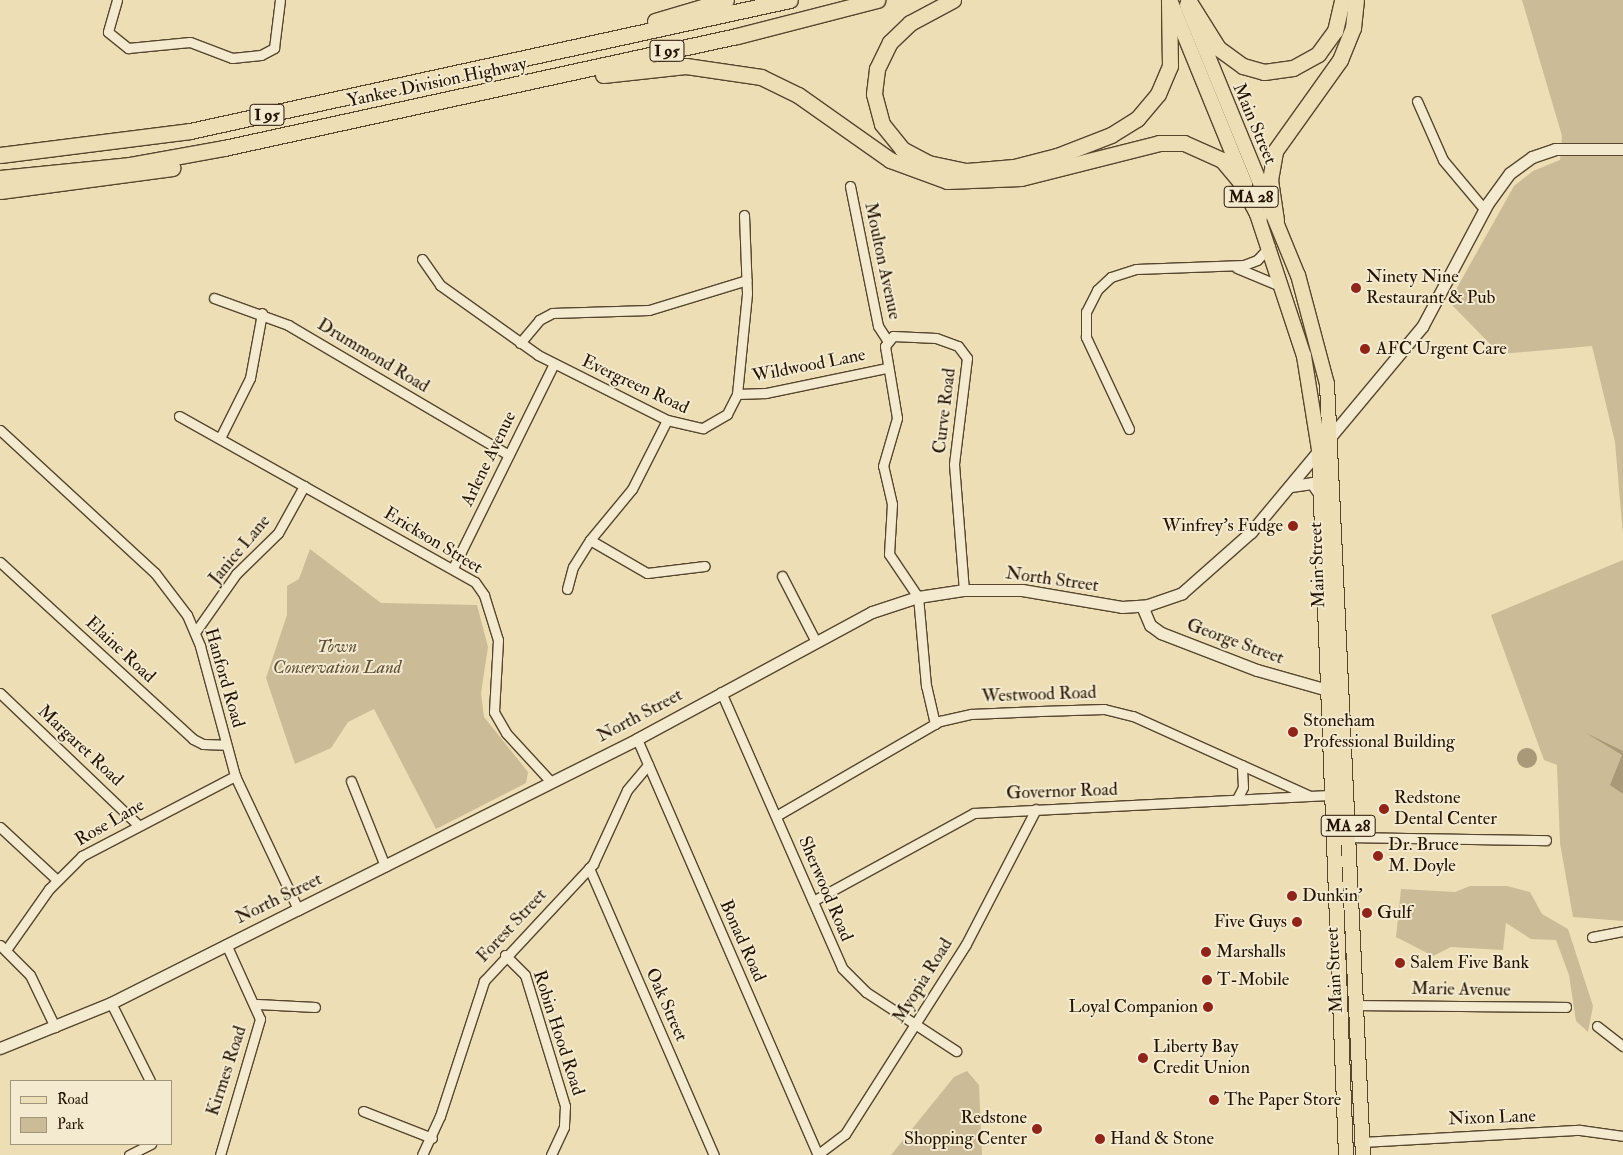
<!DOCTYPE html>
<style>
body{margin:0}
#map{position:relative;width:1623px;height:1155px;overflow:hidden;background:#eddeb6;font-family:"IM FELL Double Pica",serif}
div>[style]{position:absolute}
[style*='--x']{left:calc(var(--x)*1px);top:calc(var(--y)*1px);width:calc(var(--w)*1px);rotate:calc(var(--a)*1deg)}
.green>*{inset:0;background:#cbbb97}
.water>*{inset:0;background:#a99978}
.round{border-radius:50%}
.roads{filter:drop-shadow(1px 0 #56462e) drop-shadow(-1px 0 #56462e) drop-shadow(0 1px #56462e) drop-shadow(0 -1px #56462e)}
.street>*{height:9px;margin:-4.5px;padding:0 4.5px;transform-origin:4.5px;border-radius:4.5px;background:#f3ead0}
.secondary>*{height:11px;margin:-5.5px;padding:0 5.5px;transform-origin:5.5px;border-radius:5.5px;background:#f3ead0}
.primary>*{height:14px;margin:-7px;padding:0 7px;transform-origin:7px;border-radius:7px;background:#eddeb6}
.highway>*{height:15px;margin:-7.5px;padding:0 7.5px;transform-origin:7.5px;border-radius:7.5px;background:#eddeb6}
.dots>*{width:14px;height:14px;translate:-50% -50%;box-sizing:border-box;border:2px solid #f3ead0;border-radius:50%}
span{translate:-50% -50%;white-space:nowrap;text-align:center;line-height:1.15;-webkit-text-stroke:4px #f3ead0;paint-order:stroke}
.shield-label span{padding:1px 4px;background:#f3ead0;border:1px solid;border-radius:4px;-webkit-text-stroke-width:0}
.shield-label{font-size:16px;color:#241300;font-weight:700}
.street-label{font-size:18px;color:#241300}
.poi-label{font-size:18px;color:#241300}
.left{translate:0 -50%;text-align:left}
.right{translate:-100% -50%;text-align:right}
.park-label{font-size:18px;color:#5e4e35;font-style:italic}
.legend{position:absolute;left:10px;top:1080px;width:162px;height:65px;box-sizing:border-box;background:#f3ead0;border:1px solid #a0947d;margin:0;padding:6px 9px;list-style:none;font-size:15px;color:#241300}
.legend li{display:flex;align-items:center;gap:10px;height:25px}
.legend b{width:25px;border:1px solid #a0947d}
</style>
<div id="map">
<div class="green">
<div style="clip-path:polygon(1522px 0,1623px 0,1623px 535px,1615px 442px,1592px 346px,1500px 354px,1449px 302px,1514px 186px,1533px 171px,1560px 160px,1562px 136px)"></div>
<div style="clip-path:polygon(310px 549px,381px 603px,477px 605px,488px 647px,481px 693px,484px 717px,528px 772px,526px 783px,436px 829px,374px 709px,348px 722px,331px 748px,295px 764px,266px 678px,287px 615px,287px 586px,299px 579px)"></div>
<div style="clip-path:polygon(1623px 560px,1623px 921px,1573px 917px,1560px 843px,1557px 765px,1544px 760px,1491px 615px)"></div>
<div style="clip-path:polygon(1470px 886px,1507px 886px,1530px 892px,1542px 914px,1568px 929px,1593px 1006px,1588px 1032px,1576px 1021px,1569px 975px,1556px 940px,1531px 939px,1506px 923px,1503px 950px,1451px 947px,1433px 956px,1396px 937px,1401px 889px,1455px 892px)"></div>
<div style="clip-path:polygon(967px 1071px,979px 1085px,982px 1155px,891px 1155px,954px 1077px)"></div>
</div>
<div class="water">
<div style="clip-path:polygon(1586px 733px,1623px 751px,1623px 794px,1610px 785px,1622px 755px)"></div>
<div class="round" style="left:1517px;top:748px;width:20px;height:20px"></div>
</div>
<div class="roads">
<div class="street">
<div style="--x:117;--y:0;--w:33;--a:106"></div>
<div style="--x:108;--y:32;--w:26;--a:39"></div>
<div style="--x:128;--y:48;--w:62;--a:-5.5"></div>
<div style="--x:190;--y:42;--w:45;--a:20.9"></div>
<div style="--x:232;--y:58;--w:29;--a:-6"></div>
<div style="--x:261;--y:55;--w:15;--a:-28"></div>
<div style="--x:274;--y:48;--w:48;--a:-82.9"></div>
<div style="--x:1417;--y:101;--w:64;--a:66.2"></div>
<div style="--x:1443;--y:160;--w:65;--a:50"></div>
<div style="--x:850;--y:186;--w:143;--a:78.7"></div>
<div style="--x:878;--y:326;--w:17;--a:57"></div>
<div style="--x:422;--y:259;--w:32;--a:55"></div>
<div style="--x:440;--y:285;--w:120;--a:35.5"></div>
<div style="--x:538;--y:355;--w:144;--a:26.7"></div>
<div style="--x:667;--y:420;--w:37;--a:13"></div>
<div style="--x:703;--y:428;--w:28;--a:-30"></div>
<div style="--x:727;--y:414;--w:22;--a:-63"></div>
<div style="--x:737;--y:394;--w:101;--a:-84.3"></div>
<div style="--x:747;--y:293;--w:78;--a:-92.2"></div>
<div style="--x:1237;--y:268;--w:47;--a:22.7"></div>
<div style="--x:214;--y:298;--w:79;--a:20"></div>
<div style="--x:288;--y:325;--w:256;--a:30.5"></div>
<div style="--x:520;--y:343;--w:30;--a:-50"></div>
<div style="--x:539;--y:320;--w:15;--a:-28"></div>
<div style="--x:552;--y:313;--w:97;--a:-1.8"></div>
<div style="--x:649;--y:310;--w:102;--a:-17"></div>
<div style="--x:737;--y:394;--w:29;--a:-2"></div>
<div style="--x:766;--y:393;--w:124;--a:-11.7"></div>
<div style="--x:179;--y:416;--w:339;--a:29.3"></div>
<div style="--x:475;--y:582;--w:16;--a:55"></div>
<div style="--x:484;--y:595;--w:47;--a:72.7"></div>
<div style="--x:498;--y:640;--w:72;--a:93.2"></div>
<div style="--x:494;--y:712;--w:24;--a:60"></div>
<div style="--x:506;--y:733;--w:67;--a:47.4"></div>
<div style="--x:667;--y:420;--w:77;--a:116.9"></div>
<div style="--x:632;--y:489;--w:66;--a:129.5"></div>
<div style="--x:590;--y:540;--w:66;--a:30.1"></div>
<div style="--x:647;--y:573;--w:58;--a:-6.9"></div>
<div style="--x:1129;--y:429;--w:102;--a:-115.1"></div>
<div style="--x:1086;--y:337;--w:25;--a:-90"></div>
<div style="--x:1086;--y:312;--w:25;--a:-63"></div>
<div style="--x:1097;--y:290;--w:19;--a:-43"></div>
<div style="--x:1111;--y:277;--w:26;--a:-18"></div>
<div style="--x:1136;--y:269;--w:108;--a:-2.1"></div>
<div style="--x:1244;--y:265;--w:14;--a:-21"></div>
<div style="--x:1257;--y:260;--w:19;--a:-47"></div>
<div style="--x:0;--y:430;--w:211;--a:42.7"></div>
<div style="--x:155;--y:573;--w:53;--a:52.7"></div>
<div style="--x:187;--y:615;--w:34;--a:67"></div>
<div style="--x:200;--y:646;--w:135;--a:74.9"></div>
<div style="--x:235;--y:776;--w:147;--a:64.7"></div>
<div style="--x:220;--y:438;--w:67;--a:-63.4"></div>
<div style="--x:250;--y:378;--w:66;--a:-79.5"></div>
<div style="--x:0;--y:562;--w:262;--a:42.5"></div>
<div style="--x:193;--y:739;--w:11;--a:27"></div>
<div style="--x:203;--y:744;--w:23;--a:2"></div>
<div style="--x:453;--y:568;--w:228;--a:-63.7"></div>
<div style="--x:782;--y:576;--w:72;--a:62.7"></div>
<div style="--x:567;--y:589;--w:23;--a:-75"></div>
<div style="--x:573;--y:567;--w:32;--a:-58"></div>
<div style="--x:196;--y:631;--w:70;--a:-54.9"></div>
<div style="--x:236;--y:574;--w:59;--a:-44.3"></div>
<div style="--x:278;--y:533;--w:54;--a:-61"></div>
<div style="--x:721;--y:692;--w:301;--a:66.3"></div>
<div style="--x:842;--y:968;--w:34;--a:45"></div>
<div style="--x:866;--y:992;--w:108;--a:33.2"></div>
<div style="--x:0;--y:693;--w:190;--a:43.7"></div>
<div style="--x:935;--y:724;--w:39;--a:-103"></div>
<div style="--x:926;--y:686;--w:89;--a:-95.1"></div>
<div style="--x:918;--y:597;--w:52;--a:-124"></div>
<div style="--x:889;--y:554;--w:50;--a:-86.6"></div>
<div style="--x:892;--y:504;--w:39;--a:-103"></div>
<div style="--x:883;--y:466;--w:50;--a:-73.7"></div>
<div style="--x:897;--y:418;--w:73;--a:-99.5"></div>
<div style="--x:885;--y:346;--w:13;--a:-51"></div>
<div style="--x:893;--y:336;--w:43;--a:2.7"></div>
<div style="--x:936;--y:338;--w:23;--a:20"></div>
<div style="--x:958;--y:346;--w:15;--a:53"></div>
<div style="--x:967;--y:358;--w:107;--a:97"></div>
<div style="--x:954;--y:464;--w:126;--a:85.5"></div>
<div style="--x:637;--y:739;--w:454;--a:66.5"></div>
<div style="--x:351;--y:781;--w:92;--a:68.2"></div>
<div style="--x:1237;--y:799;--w:13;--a:-63"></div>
<div style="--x:1243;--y:787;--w:22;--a:-93"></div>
<div style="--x:776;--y:816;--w:190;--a:-30.1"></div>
<div style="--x:940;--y:721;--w:32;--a:-13"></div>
<div style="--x:971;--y:714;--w:69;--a:-2.5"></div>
<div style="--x:1040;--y:711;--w:64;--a:-1.8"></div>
<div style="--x:1104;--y:709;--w:30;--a:14"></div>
<div style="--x:1133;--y:716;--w:194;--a:24.3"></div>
<div style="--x:0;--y:827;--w:76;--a:42.9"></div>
<div style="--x:1349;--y:837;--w:197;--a:0.9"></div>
<div style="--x:589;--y:868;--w:313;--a:66.5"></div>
<div style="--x:813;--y:901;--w:183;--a:-28.7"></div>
<div style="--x:974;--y:813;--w:361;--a:-2.9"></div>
<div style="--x:1592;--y:937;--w:32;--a:-11"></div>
<div style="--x:0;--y:945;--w:42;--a:45"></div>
<div style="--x:30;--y:975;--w:58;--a:64.3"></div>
<div style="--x:6;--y:950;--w:75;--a:-54.8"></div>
<div style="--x:49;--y:889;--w:47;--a:-45"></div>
<div style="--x:82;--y:856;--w:173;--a:-27.6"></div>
<div style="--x:505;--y:955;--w:28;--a:45"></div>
<div style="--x:525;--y:975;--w:137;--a:73"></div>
<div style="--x:565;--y:1106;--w:21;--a:93"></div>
<div style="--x:564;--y:1127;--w:31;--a:115"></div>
<div style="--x:111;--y:1003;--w:87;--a:63.4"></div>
<div style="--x:257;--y:1004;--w:58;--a:3"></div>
<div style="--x:1355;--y:1005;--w:211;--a:0.5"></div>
<div style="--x:1597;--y:1026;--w:33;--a:38"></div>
<div style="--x:363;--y:1111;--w:74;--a:21.4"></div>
<div style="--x:1362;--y:1142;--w:218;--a:-3.2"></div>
<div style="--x:1580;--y:1130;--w:43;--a:7.9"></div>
<div style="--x:129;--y:1155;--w:25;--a:-27"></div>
<div style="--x:220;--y:1155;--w:142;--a:-73.6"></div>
<div style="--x:260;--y:1019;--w:82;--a:-114.4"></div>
<div style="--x:422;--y:1155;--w:43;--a:-65.2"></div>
<div style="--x:440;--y:1116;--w:142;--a:-71.9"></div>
<div style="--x:484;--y:981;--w:160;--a:-47"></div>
<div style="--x:593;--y:864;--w:81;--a:-65.3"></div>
<div style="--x:627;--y:790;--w:33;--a:-50"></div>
<div style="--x:817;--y:1155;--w:35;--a:-37"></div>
<div style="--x:845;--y:1134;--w:225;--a:-57.5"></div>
<div style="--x:966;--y:944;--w:152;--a:-62.6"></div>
</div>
<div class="secondary">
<div style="--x:1291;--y:486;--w:21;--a:-8"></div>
<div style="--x:1312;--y:483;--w:16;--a:55"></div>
<div style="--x:1142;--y:606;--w:21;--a:67"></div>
<div style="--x:1150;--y:625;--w:14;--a:36"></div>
<div style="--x:1161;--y:633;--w:103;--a:21.1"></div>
<div style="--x:1257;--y:670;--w:77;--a:15.8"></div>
<div style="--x:0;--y:1048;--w:120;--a:-22.1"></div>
<div style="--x:111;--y:1003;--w:209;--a:-26.7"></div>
<div style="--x:298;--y:909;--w:379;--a:-26.6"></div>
<div style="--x:637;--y:739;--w:267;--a:-28.4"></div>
<div style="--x:872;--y:612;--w:48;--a:-18.1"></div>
<div style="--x:918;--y:597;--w:47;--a:-8.7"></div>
<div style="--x:964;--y:590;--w:58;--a:0"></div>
<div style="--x:1022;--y:590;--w:101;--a:9.6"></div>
<div style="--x:1122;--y:607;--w:26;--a:-4"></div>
<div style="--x:1148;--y:605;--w:36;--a:-19"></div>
<div style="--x:1182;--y:593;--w:92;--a:-41.5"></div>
<div style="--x:1251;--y:532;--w:267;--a:-50.2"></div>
<div style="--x:1422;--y:327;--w:140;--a:-62"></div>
<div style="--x:1488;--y:203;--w:37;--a:-54"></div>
<div style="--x:1510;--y:173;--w:27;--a:-36"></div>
<div style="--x:1532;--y:157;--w:24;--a:-19"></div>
<div style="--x:1555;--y:149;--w:68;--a:0"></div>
</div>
<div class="primary">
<div style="--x:1170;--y:0;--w:199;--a:67.8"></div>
<div style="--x:1187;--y:5;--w:292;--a:67.7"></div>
<div style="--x:1298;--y:275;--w:113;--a:75.1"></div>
<div style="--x:1327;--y:384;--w:772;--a:87.33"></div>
<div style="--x:1255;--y:208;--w:156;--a:71.7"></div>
<div style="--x:1304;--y:356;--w:95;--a:80.9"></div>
<div style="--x:1319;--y:450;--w:706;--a:87.81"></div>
</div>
<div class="highway">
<div style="--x:953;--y:0;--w:49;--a:151.9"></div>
<div style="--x:910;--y:23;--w:28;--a:136"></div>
<div style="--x:890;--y:42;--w:30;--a:116"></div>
<div style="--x:877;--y:69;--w:25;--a:97"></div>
<div style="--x:874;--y:94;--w:31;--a:75"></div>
<div style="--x:882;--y:124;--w:32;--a:51"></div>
<div style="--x:902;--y:149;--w:30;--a:28"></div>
<div style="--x:928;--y:163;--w:40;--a:12"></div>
<div style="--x:967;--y:171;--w:47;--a:-4.9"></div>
<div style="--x:1014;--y:167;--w:44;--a:-14.3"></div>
<div style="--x:1057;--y:156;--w:58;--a:-21.3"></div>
<div style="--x:1111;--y:135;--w:31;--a:-32"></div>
<div style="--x:1137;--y:119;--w:33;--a:-50"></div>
<div style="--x:1158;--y:94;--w:30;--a:-67"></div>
<div style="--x:1170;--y:66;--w:66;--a:-90.9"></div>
<div style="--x:1188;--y:0;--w:57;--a:58"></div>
<div style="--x:1218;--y:48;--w:31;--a:36"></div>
<div style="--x:1243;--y:66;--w:22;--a:16"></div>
<div style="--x:1264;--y:72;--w:29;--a:-8"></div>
<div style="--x:1293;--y:68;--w:29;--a:-29"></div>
<div style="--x:1318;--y:54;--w:29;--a:-54"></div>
<div style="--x:1335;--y:31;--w:32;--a:-77"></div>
<div style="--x:655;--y:21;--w:74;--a:-16.5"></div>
<div style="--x:603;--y:75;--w:83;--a:-6.2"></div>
<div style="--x:686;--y:66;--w:76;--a:8.3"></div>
<div style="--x:761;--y:77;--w:41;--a:25.9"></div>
<div style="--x:798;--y:95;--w:113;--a:35.2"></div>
<div style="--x:890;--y:160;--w:61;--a:20.2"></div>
<div style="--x:947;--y:181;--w:74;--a:-2.3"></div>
<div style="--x:1021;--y:178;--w:142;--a:-14.2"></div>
<div style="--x:1159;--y:143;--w:25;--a:0"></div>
<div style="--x:1184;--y:143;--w:42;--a:24.1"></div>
<div style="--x:1222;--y:160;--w:26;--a:50"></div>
<div style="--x:1239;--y:180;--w:42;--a:61.6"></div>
<div style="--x:0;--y:155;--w:192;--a:-7.2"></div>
<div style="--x:190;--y:131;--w:614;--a:-12.32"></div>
<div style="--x:0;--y:178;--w:131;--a:-5.7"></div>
<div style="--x:130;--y:165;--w:96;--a:-10.3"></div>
<div style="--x:224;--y:148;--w:525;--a:-12.32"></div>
<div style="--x:737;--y:36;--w:145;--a:-14.4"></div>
<div style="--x:0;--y:191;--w:174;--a:-7.6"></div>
<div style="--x:1276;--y:220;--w:40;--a:-98.5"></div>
<div style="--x:1270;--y:180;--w:29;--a:-80"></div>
<div style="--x:1275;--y:151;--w:112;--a:-54.5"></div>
<div style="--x:1340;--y:60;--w:35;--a:-68"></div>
<div style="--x:1353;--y:28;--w:28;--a:-84"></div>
</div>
</div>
<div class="dots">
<div style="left:1356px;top:288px;background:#8f2418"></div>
<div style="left:1365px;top:349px;background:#8f2418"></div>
<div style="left:1293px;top:526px;background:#8f2418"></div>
<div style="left:1293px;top:732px;background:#8f2418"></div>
<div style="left:1384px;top:809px;background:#8f2418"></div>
<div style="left:1378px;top:856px;background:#8f2418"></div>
<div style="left:1292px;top:896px;background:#8f2418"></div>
<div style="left:1367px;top:913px;background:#8f2418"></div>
<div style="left:1297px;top:922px;background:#8f2418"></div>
<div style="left:1206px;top:952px;background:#8f2418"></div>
<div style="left:1400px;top:963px;background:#8f2418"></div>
<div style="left:1207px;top:980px;background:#8f2418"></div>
<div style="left:1208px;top:1007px;background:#8f2418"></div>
<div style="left:1143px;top:1058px;background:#8f2418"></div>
<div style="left:1214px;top:1100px;background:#8f2418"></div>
<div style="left:1037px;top:1129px;background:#8f2418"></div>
<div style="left:1100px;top:1139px;background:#8f2418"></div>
</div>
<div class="shield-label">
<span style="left:667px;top:51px">I 95</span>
<span style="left:267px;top:115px">I 95</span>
<span style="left:1251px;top:197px">MA 28</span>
<span style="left:1348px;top:826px">MA 28</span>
</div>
<div class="street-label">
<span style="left:437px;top:83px;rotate:-12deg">Yankee Division Highway</span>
<span style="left:1254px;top:124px;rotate:67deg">Main Street</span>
<span style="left:882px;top:261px;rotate:78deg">Moulton Avenue</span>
<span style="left:373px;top:356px;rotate:31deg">Drummond Road</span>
<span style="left:809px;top:366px;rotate:-11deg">Wildwood Lane</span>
<span style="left:635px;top:385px;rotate:25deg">Evergreen Road</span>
<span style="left:945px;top:411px;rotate:-83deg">Curve Road</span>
<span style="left:489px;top:459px;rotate:-64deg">Arlene Avenue</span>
<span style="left:433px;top:541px;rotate:31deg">Erickson Street</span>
<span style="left:240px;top:550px;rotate:-50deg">Janice Lane</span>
<span style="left:1318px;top:565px;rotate:-92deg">Main Street</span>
<span style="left:1052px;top:580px;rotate:8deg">North Street</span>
<span style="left:1235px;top:642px;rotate:20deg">George Street</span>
<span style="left:120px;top:650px;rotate:43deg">Elaine Road</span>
<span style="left:224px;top:678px;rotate:74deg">Hanford Road</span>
<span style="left:1039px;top:695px;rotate:-2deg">Westwood Road</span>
<span style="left:640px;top:716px;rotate:-28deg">North Street</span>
<span style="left:80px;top:746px;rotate:43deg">Margaret Road</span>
<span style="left:1062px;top:792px;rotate:-2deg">Governor Road</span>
<span style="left:110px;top:823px;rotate:-30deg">Rose Lane</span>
<span style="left:825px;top:889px;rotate:67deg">Sherwood Road</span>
<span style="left:279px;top:899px;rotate:-26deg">North Street</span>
<span style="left:512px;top:926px;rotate:-47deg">Forest Street</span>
<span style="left:742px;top:941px;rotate:66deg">Bonad Road</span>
<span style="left:1335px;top:970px;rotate:-93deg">Main Street</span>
<span style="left:923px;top:981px;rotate:-58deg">Myopia Road</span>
<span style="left:1461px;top:990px;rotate:1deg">Marie Avenue</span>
<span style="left:666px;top:1005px;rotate:66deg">Oak Street</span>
<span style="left:558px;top:1033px;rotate:72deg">Robin Hood Road</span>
<span style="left:227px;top:1071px;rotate:-72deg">Kirmes Road</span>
<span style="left:1492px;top:1118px;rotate:-2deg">Nixon Lane</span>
</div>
<div class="poi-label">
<span class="left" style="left:1366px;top:288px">Ninety Nine<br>Restaurant &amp; Pub</span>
<span class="left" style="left:1376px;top:349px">AFC Urgent Care</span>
<span class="right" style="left:1283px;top:526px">Winfrey's Fudge</span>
<span class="left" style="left:1303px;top:732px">Stoneham<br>Professional Building</span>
<span class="left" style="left:1394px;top:809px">Redstone<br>Dental Center</span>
<span class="left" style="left:1388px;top:856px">Dr. Bruce<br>M. Doyle</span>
<span class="left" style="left:1302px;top:896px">Dunkin'</span>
<span class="left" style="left:1377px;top:913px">Gulf</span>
<span class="right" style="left:1287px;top:922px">Five Guys</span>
<span class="left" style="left:1216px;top:952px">Marshalls</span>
<span class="left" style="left:1410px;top:963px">Salem Five Bank</span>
<span class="left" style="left:1217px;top:980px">T-Mobile</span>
<span class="right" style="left:1198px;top:1007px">Loyal Companion</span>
<span class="left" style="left:1153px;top:1058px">Liberty Bay<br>Credit Union</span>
<span class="left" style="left:1224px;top:1100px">The Paper Store</span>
<span class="right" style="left:1027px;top:1129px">Redstone<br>Shopping Center</span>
<span class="left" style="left:1110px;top:1139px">Hand &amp; Stone</span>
</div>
<div class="park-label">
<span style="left:337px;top:658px">Town<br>Conservation Land</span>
</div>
<ul class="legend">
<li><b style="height:6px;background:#eddeb6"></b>Road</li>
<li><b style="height:14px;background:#cbbb97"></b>Park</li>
</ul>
</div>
